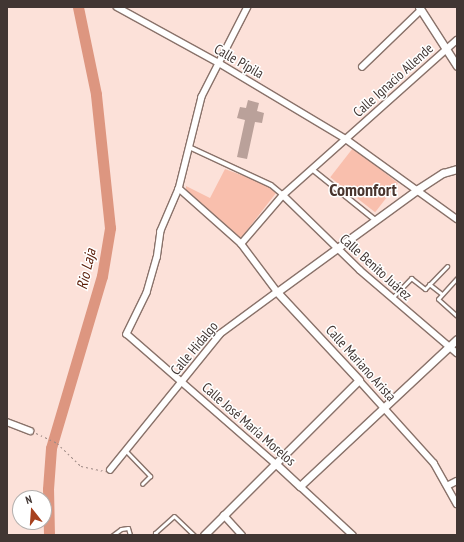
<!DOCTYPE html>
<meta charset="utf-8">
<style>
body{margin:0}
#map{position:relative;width:464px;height:542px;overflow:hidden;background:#fce1d9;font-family:"PT Sans Narrow",sans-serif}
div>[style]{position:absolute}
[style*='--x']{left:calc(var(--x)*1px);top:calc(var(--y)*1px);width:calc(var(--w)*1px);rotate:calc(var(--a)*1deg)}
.green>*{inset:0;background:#f9bfad;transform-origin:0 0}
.river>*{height:11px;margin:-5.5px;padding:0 5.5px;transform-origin:5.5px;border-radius:5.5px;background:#dd9680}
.building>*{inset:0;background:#baa19a}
.path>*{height:1px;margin-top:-0.5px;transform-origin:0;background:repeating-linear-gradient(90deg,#9d8a85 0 2px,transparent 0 5px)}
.roads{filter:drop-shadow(1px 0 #89726a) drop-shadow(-1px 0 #89726a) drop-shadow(0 1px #89726a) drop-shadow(0 -1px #89726a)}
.service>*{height:3px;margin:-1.5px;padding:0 1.5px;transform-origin:1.5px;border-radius:1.5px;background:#fff}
.pedestrian>*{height:4px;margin:-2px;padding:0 2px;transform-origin:2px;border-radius:2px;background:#fff}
.minor>*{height:5.5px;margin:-2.75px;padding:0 2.75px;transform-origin:2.75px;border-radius:2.75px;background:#fff}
.tertiary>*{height:7px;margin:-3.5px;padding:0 3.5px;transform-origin:3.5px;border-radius:3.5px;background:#fff}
span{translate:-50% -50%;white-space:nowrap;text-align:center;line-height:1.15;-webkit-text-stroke:3px #fff;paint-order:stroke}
.street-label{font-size:14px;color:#413633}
.water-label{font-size:15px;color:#591b05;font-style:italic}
.district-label{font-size:18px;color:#49352e;font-weight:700}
.frame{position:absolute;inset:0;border:8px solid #413633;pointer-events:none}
.north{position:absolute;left:12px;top:490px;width:40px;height:40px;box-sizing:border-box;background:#fff;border:1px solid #b3afad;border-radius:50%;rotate:343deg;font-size:11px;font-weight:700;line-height:16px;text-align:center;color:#413633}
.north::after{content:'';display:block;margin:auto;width:14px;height:18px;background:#a7401d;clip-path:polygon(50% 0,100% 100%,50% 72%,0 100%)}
</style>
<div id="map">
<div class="green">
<div style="left:353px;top:148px;width:57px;height:37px;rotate:38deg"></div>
<div style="clip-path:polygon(225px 169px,268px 185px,276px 193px,241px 238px,186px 191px,186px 186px,210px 198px)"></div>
</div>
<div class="river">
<div style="--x:49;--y:535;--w:46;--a:-91.2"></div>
<div style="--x:48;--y:489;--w:41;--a:-85.8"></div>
<div style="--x:51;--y:448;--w:179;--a:-73.5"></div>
<div style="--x:102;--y:276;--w:49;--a:-80.5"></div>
<div style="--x:110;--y:228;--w:135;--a:-96"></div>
<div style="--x:96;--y:94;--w:89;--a:-101.7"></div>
</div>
<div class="building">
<div style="clip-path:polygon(248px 100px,259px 103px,257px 111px,264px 113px,262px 123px,255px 122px,247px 159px,237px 157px,245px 120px,237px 118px,240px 107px,246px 108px)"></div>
</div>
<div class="path">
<div style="--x:36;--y:433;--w:23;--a:25"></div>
<div style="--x:57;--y:443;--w:33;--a:44"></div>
<div style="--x:81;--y:466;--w:25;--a:12"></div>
</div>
<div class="roads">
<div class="service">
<div style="--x:457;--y:278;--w:28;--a:132"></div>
<div style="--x:438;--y:299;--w:25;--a:42"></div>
<div style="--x:429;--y:284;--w:16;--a:38"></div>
<div style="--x:392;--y:298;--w:28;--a:-46"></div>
<div style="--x:411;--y:278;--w:18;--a:38"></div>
<div style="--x:425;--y:289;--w:32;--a:-46"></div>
<div style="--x:126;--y:451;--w:35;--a:46"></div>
<div style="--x:150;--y:476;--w:11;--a:135"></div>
<div style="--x:113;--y:535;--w:10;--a:-37"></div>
<div style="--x:121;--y:529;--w:7;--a:-8"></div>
<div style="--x:128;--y:528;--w:7;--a:74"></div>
<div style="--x:157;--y:535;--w:3;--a:-135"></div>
<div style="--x:155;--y:533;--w:25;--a:-42"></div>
<div style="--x:174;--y:516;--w:28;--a:44"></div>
</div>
<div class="pedestrian">
<div style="--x:189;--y:147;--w:90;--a:24.9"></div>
<div style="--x:271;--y:185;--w:16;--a:40"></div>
<div style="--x:313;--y:170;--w:78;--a:38.8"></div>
</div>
<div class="minor">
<div style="--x:117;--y:7;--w:116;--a:28.8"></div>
<div style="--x:219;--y:63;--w:148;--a:30.9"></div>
<div style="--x:346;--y:139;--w:137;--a:35.8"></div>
<div style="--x:248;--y:7;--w:101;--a:117.1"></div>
<div style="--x:202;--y:97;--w:95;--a:104"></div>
<div style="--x:179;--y:189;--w:46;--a:113.2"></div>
<div style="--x:161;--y:231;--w:27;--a:98"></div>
<div style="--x:157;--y:258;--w:36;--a:106"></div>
<div style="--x:147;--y:293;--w:46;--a:116"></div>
<div style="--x:127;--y:334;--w:198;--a:41.1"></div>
<div style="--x:362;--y:67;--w:82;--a:-44"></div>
<div style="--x:283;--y:195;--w:107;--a:44.2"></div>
<div style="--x:360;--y:270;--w:128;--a:40.6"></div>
<div style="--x:241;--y:244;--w:65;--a:-49.4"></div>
<div style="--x:283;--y:195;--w:233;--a:-41.7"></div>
<div style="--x:359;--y:380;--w:112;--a:47.9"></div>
<div style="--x:434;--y:463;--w:47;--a:60.7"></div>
<div style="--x:7;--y:422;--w:25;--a:21"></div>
<div style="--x:110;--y:470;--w:175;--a:-51"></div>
<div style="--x:220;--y:334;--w:71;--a:-36.4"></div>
<div style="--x:277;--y:292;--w:60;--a:-126.9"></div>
<div style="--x:241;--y:244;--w:83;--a:-138.4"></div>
<div style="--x:300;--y:486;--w:72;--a:42.8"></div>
<div style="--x:447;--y:486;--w:11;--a:-27"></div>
<div style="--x:224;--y:515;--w:27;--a:48"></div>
</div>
<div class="tertiary">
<div style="--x:419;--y:7;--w:70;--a:57.2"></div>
<div style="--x:276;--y:464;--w:33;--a:43"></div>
<div style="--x:300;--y:486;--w:215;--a:-43.1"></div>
<div style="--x:204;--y:535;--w:219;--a:-45"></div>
<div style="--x:359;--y:380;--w:120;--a:-133"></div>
<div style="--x:277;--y:292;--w:175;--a:-36.1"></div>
<div style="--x:418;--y:189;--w:30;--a:-33"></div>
<div style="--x:443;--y:173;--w:15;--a:-16"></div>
</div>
</div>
<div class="street-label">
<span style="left:239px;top:61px;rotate:30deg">Calle Pípila</span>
<span style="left:393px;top:80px;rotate:-42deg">Calle Ignacio Allende</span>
<span style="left:376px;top:267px;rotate:42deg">Calle Benito Juárez</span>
<span style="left:194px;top:348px;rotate:-50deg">Calle Hidalgo</span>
<span style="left:361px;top:363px;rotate:48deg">Calle Mariano Arista</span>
<span style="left:249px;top:424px;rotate:41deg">Calle José María Morelos</span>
</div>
<div class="water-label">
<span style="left:86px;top:269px;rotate:-77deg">Rio Laja</span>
</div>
<div class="district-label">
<span style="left:363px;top:190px">Comonfort</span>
</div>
<div class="frame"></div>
<div class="north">N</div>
</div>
